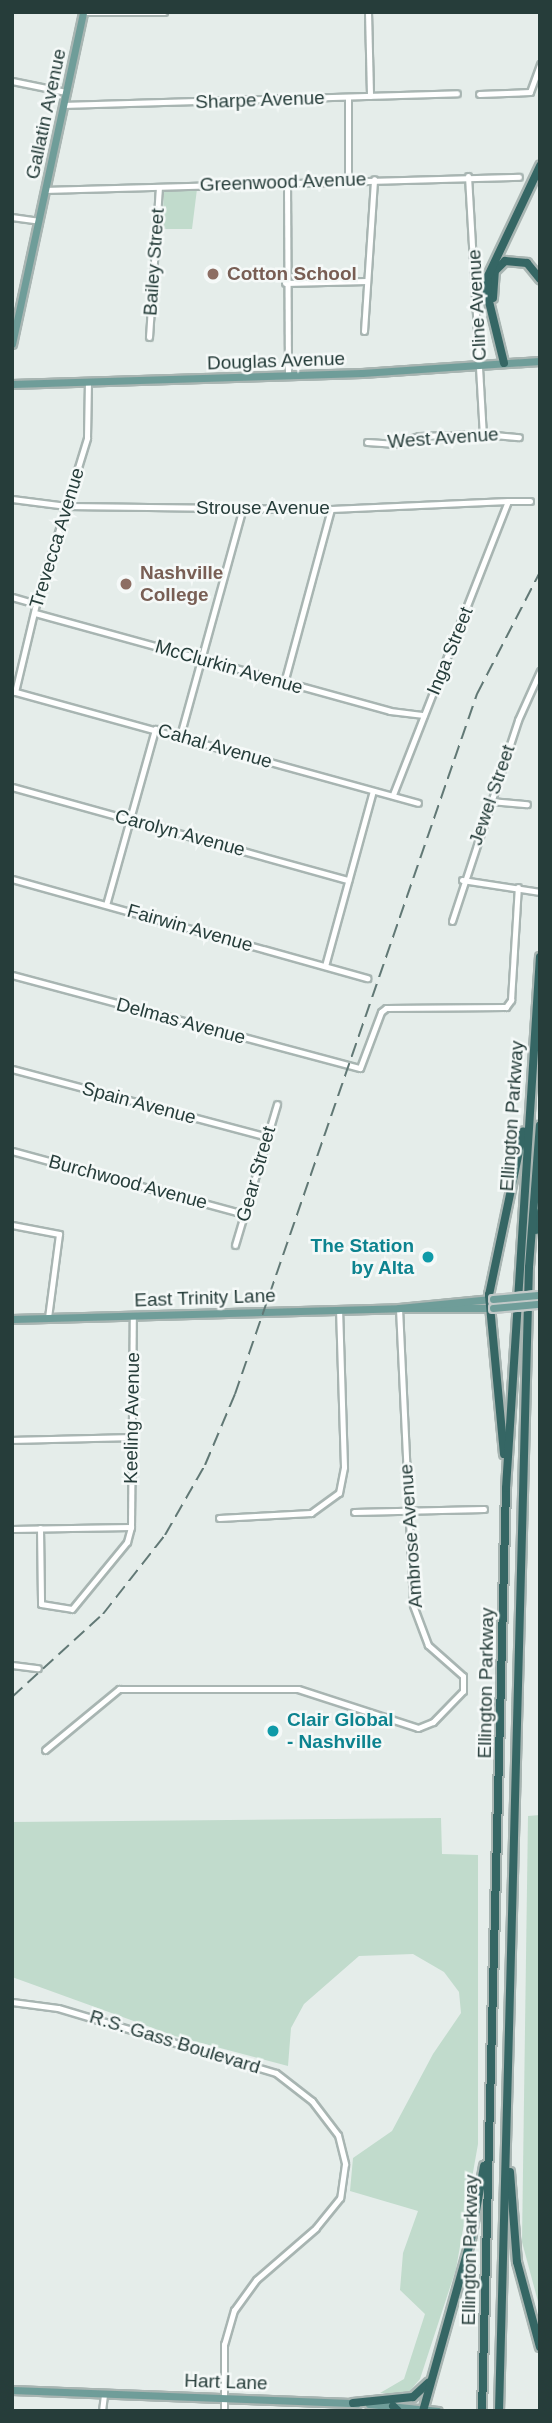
<!DOCTYPE html>
<style>
body{margin:0}
#map{position:relative;width:552px;height:2423px;overflow:hidden;background:#e5edea;font-family:Arial,sans-serif}
div>[style]{position:absolute}
[style*='--x']{left:calc(var(--x)*1px);top:calc(var(--y)*1px);width:calc(var(--w)*1px);rotate:calc(var(--a)*1deg)}
.green>*{inset:0;background:#c1dbcc}
.roads{filter:drop-shadow(2px 0 #a8b5b2) drop-shadow(-2px 0 #a8b5b2) drop-shadow(0 2px #a8b5b2) drop-shadow(0 -2px #a8b5b2)}
.minor>*{height:5px;margin:-2.5px;padding:0 2.5px;transform-origin:2.5px;border-radius:2.5px;background:#fff}
.major>*{height:7px;margin:-3.5px;padding:0 3.5px;transform-origin:3.5px;border-radius:3.5px;background:#6f9d99}
.highway>*{height:8px;margin:-4px;padding:0 4px;transform-origin:4px;border-radius:4px;background:#356664}
.rail>*{height:2px;margin-top:-1px;transform-origin:0;background:repeating-linear-gradient(90deg,#617875 0 14px,transparent 0 21px)}
.bridges{filter:drop-shadow(2px 0 #c2c9c8) drop-shadow(-2px 0 #c2c9c8) drop-shadow(0 2px #c2c9c8) drop-shadow(0 -2px #c2c9c8)}
.major-bridge>*{height:7px;margin:-3.5px;padding:0 3.5px;transform-origin:3.5px;border-radius:3.5px;background:#6f9d99}
.dots>*{width:19px;height:19px;translate:-50% -50%;box-sizing:border-box;border:4px solid #f5f9f8;border-radius:50%}
span{translate:-50% -50%;white-space:nowrap;text-align:center;line-height:1.15;-webkit-text-stroke:5px #f5f9f8;paint-order:stroke}
.street-label{font-size:19px;color:#263d3a}
.education-label{font-size:19px;color:#785e54;font-weight:700}
.left{translate:0 -50%;text-align:left}
.culture-label{font-size:19px;color:#0d838f;font-weight:700}
.right{translate:-100% -50%;text-align:right}
.frame{position:absolute;inset:0;border:14px solid #263d3a;pointer-events:none}
</style>
<div id="map">
<div class="green">
<div style="clip-path:polygon(197px 189px,192px 229px,162px 229px,164px 190px)"></div>
<div style="clip-path:polygon(540px 1815px,540px 2309px,522px 2242px,528px 1816px)"></div>
<div style="clip-path:polygon(441px 1818px,442px 1854px,478px 1855px,478px 2144px,456px 2269px,420px 2379px,408px 2393px,380px 2393px,404px 2379px,425px 2314px,400px 2290px,403px 2253px,418px 2211px,350px 2191px,353px 2158px,392px 2131px,433px 2054px,461px 2013px,459px 1992px,444px 1972px,413px 1954px,359px 1956px,304px 2004px,291px 2028px,288px 2066px,175px 2036px,12px 1977px,12px 1822px)"></div>
</div>
<div class="roads">
<div class="minor">
<div style="--x:84;--y:12;--w:80;--a:0"></div>
<div style="--x:368;--y:12;--w:84;--a:88.6"></div>
<div style="--x:12;--y:81;--w:55;--a:11.5"></div>
<div style="--x:479;--y:94;--w:51;--a:-2.2"></div>
<div style="--x:530;--y:92;--w:30;--a:-70"></div>
<div style="--x:348;--y:98;--w:82;--a:90"></div>
<div style="--x:64;--y:105;--w:393;--a:-1.7"></div>
<div style="--x:468;--y:176;--w:258;--a:86.7"></div>
<div style="--x:287;--y:182;--w:194;--a:89.7"></div>
<div style="--x:46;--y:190;--w:473;--a:-1.6"></div>
<div style="--x:12;--y:217;--w:27;--a:8"></div>
<div style="--x:285;--y:283;--w:82;--a:-1.4"></div>
<div style="--x:364;--y:331;--w:152;--a:-86.2"></div>
<div style="--x:149;--y:337;--w:150;--a:-86.2"></div>
<div style="--x:367;--y:442;--w:26;--a:4"></div>
<div style="--x:393;--y:444;--w:27;--a:-17"></div>
<div style="--x:419;--y:436;--w:64;--a:-1.8"></div>
<div style="--x:483;--y:434;--w:36;--a:5"></div>
<div style="--x:12;--y:499;--w:55;--a:7.3"></div>
<div style="--x:67;--y:506;--w:264;--a:0.7"></div>
<div style="--x:331;--y:509;--w:177;--a:-2.6"></div>
<div style="--x:508;--y:501;--w:316;--a:111.4"></div>
<div style="--x:508;--y:501;--w:22;--a:0"></div>
<div style="--x:12;--y:597;--w:25;--a:16"></div>
<div style="--x:35;--y:613;--w:368;--a:15.4"></div>
<div style="--x:390;--y:711;--w:34;--a:7"></div>
<div style="--x:284;--y:683;--w:180;--a:-74.9"></div>
<div style="--x:12;--y:691;--w:421;--a:15.4"></div>
<div style="--x:15;--y:692;--w:90;--a:-76.6"></div>
<div style="--x:36;--y:604;--w:174;--a:-72.9"></div>
<div style="--x:87;--y:438;--w:55;--a:-89"></div>
<div style="--x:180;--y:736;--w:237;--a:-74.6"></div>
<div style="--x:12;--y:787;--w:349;--a:15.5"></div>
<div style="--x:490;--y:801;--w:37;--a:5"></div>
<div style="--x:12;--y:879;--w:369;--a:15.6"></div>
<div style="--x:462;--y:880;--w:79;--a:8.7"></div>
<div style="--x:106;--y:905;--w:183;--a:-74.4"></div>
<div style="--x:452;--y:921;--w:212;--a:-71.8"></div>
<div style="--x:518;--y:720;--w:54;--a:-65.8"></div>
<div style="--x:325;--y:966;--w:181;--a:-74.7"></div>
<div style="--x:12;--y:975;--w:360;--a:15"></div>
<div style="--x:360;--y:1068;--w:60;--a:-69.4"></div>
<div style="--x:381;--y:1012;--w:6;--a:-39"></div>
<div style="--x:386;--y:1008;--w:120;--a:-0.5"></div>
<div style="--x:506;--y:1007;--w:9;--a:-54"></div>
<div style="--x:511;--y:1000;--w:113;--a:-86.5"></div>
<div style="--x:12;--y:1069;--w:264;--a:14.9"></div>
<div style="--x:12;--y:1151;--w:240;--a:15.2"></div>
<div style="--x:12;--y:1225;--w:48;--a:10.8"></div>
<div style="--x:59;--y:1234;--w:85;--a:97.5"></div>
<div style="--x:235;--y:1245;--w:147;--a:-73.4"></div>
<div style="--x:12;--y:1440;--w:120;--a:-1.4"></div>
<div style="--x:354;--y:1512;--w:130;--a:-1.3"></div>
<div style="--x:219;--y:1518;--w:92;--a:-3.1"></div>
<div style="--x:311;--y:1513;--w:34;--a:-36"></div>
<div style="--x:339;--y:1493;--w:26;--a:-79"></div>
<div style="--x:344;--y:1467;--w:158;--a:-91.8"></div>
<div style="--x:40;--y:1528;--w:76;--a:89.2"></div>
<div style="--x:41;--y:1604;--w:31;--a:9"></div>
<div style="--x:72;--y:1609;--w:87;--a:-50.6"></div>
<div style="--x:127;--y:1542;--w:16;--a:-75"></div>
<div style="--x:12;--y:1529;--w:119;--a:-1"></div>
<div style="--x:131;--y:1527;--w:211;--a:-89.5"></div>
<div style="--x:12;--y:1665;--w:26;--a:7"></div>
<div style="--x:45;--y:1750;--w:96;--a:-39.5"></div>
<div style="--x:119;--y:1689;--w:179;--a:0"></div>
<div style="--x:298;--y:1689;--w:126;--a:18"></div>
<div style="--x:418;--y:1728;--w:16;--a:-22"></div>
<div style="--x:433;--y:1722;--w:43;--a:-45.9"></div>
<div style="--x:463;--y:1691;--w:15;--a:-90"></div>
<div style="--x:463;--y:1676;--w:47;--a:-138.5"></div>
<div style="--x:428;--y:1645;--w:43;--a:-110.6"></div>
<div style="--x:413;--y:1605;--w:297;--a:-92.7"></div>
<div style="--x:12;--y:2002;--w:46;--a:7.4"></div>
<div style="--x:58;--y:2008;--w:227;--a:16.6"></div>
<div style="--x:276;--y:2073;--w:46;--a:37.9"></div>
<div style="--x:312;--y:2101;--w:43;--a:52.6"></div>
<div style="--x:338;--y:2135;--w:30;--a:76"></div>
<div style="--x:345;--y:2164;--w:34;--a:98"></div>
<div style="--x:340;--y:2198;--w:38;--a:129"></div>
<div style="--x:316;--y:2228;--w:79;--a:139.1"></div>
<div style="--x:256;--y:2280;--w:37;--a:126"></div>
<div style="--x:234;--y:2310;--w:35;--a:106"></div>
<div style="--x:224;--y:2344;--w:67;--a:90"></div>
<div style="--x:102;--y:2411;--w:17;--a:-83"></div>
</div>
<div class="major">
<div style="--x:12;--y:344;--w:340;--a:-77.9"></div>
<div style="--x:12;--y:384;--w:350;--a:-1.8"></div>
<div style="--x:362;--y:373;--w:178;--a:-3.9"></div>
<div style="--x:400;--y:1308;--w:93;--a:0"></div>
<div style="--x:12;--y:1319;--w:387;--a:-1.6"></div>
<div style="--x:399;--y:1308;--w:93;--a:-5.5"></div>
<div style="--x:12;--y:2390;--w:345;--a:2.2"></div>
<div style="--x:369;--y:2404;--w:69;--a:5.8"></div>
</div>
<div class="highway">
<div style="--x:493;--y:298;--w:27;--a:-86"></div>
<div style="--x:495;--y:271;--w:14;--a:-45"></div>
<div style="--x:505;--y:261;--w:22;--a:5"></div>
<div style="--x:527;--y:263;--w:21;--a:51"></div>
<div style="--x:504;--y:363;--w:72;--a:-103.7"></div>
<div style="--x:487;--y:293;--w:17;--a:-87"></div>
<div style="--x:488;--y:276;--w:122;--a:-64.7"></div>
<div style="--x:536;--y:1230;--w:18;--a:-77"></div>
<div style="--x:504;--y:1454;--w:160;--a:-95.4"></div>
<div style="--x:489;--y:1295;--w:167;--a:-78.2"></div>
<div style="--x:510;--y:2172;--w:90;--a:85.6"></div>
<div style="--x:517;--y:2262;--w:88;--a:74.9"></div>
<div style="--x:353;--y:2403;--w:60;--a:-5.7"></div>
<div style="--x:413;--y:2397;--w:21;--a:-43"></div>
<div style="--x:393;--y:2406;--w:7;--a:45"></div>
<div style="--x:423;--y:2411;--w:179;--a:-74.4"></div>
<div style="--x:471;--y:2239;--w:74;--a:-79.9"></div>
<div style="--x:482;--y:2411;--w:923;--a:-88.51"></div>
<div style="--x:506;--y:1488;--w:532;--a:-86.34"></div>
<div style="--x:499;--y:2411;--w:1144;--a:-88.5"></div>
<div style="--x:529;--y:1267;--w:142;--a:-85.6"></div>
</div>
</div>
<div class="rail">
<div style="--x:12;--y:1697;--w:123;--a:-42.4"></div>
<div style="--x:103;--y:1614;--w:100;--a:-51.9"></div>
<div style="--x:165;--y:1535;--w:81;--a:-60.3"></div>
<div style="--x:205;--y:1465;--w:77;--a:-67.1"></div>
<div style="--x:235;--y:1394;--w:741;--a:-70.93"></div>
<div style="--x:477;--y:694;--w:137;--a:-62.7"></div>
</div>
<div class="bridges">
<div class="major-bridge">
<div style="--x:493;--y:1299;--w:45;--a:-5.1"></div>
<div style="--x:493;--y:1308;--w:44;--a:-5.2"></div>
</div>
</div>
<div class="dots">
<div style="left:213px;top:274px;background:#8d6e63"></div>
<div style="left:126px;top:584px;background:#8d6e63"></div>
<div style="left:428px;top:1257px;background:#0f9aa8"></div>
<div style="left:273px;top:1731px;background:#0f9aa8"></div>
</div>
<div class="street-label">
<span style="left:260px;top:100px;rotate:-2deg">Sharpe Avenue</span>
<span style="left:46px;top:114px;rotate:-78deg">Gallatin Avenue</span>
<span style="left:283px;top:182px;rotate:-2deg">Greenwood Avenue</span>
<span style="left:154px;top:262px;rotate:-86deg">Bailey Street</span>
<span style="left:477px;top:305px;rotate:-93deg">Cline Avenue</span>
<span style="left:276px;top:361px;rotate:-2deg">Douglas Avenue</span>
<span style="left:443px;top:438px;rotate:-4deg">West Avenue</span>
<span style="left:263px;top:508px">Strouse Avenue</span>
<span style="left:57px;top:538px;rotate:-73deg">Trevecca Avenue</span>
<span style="left:450px;top:651px;rotate:-68deg">Inga Street</span>
<span style="left:229px;top:667px;rotate:16deg">McClurkin Avenue</span>
<span style="left:215px;top:746px;rotate:16deg">Cahal Avenue</span>
<span style="left:492px;top:795px;rotate:-71deg">Jewel Street</span>
<span style="left:180px;top:833px;rotate:15deg">Carolyn Avenue</span>
<span style="left:190px;top:928px;rotate:16deg">Fairwin Avenue</span>
<span style="left:181px;top:1021px;rotate:15deg">Delmas Avenue</span>
<span style="left:139px;top:1103px;rotate:15deg">Spain Avenue</span>
<span style="left:512px;top:1116px;rotate:-86deg">Ellington Parkway</span>
<span style="left:256px;top:1174px;rotate:-74deg">Gear Street</span>
<span style="left:128px;top:1182px;rotate:15deg">Burchwood Avenue</span>
<span style="left:205px;top:1298px;rotate:-2deg">East Trinity Lane</span>
<span style="left:132px;top:1418px;rotate:-89deg">Keeling Avenue</span>
<span style="left:411px;top:1536px;rotate:-94deg">Ambrose Avenue</span>
<span style="left:486px;top:1683px;rotate:-89deg">Ellington Parkway</span>
<span style="left:175px;top:2042px;rotate:17deg">R.S. Gass Boulevard</span>
<span style="left:470px;top:2250px;rotate:-89deg">Ellington Parkway</span>
<span style="left:226px;top:2382px;rotate:2deg">Hart Lane</span>
</div>
<div class="education-label">
<span class="left" style="left:227px;top:274px">Cotton School</span>
<span class="left" style="left:140px;top:584px">Nashville<br>College</span>
</div>
<div class="culture-label">
<span class="right" style="left:414px;top:1257px">The Station<br>by Alta</span>
<span class="left" style="left:287px;top:1731px">Clair Global<br>- Nashville</span>
</div>
<div class="frame"></div>
</div>
